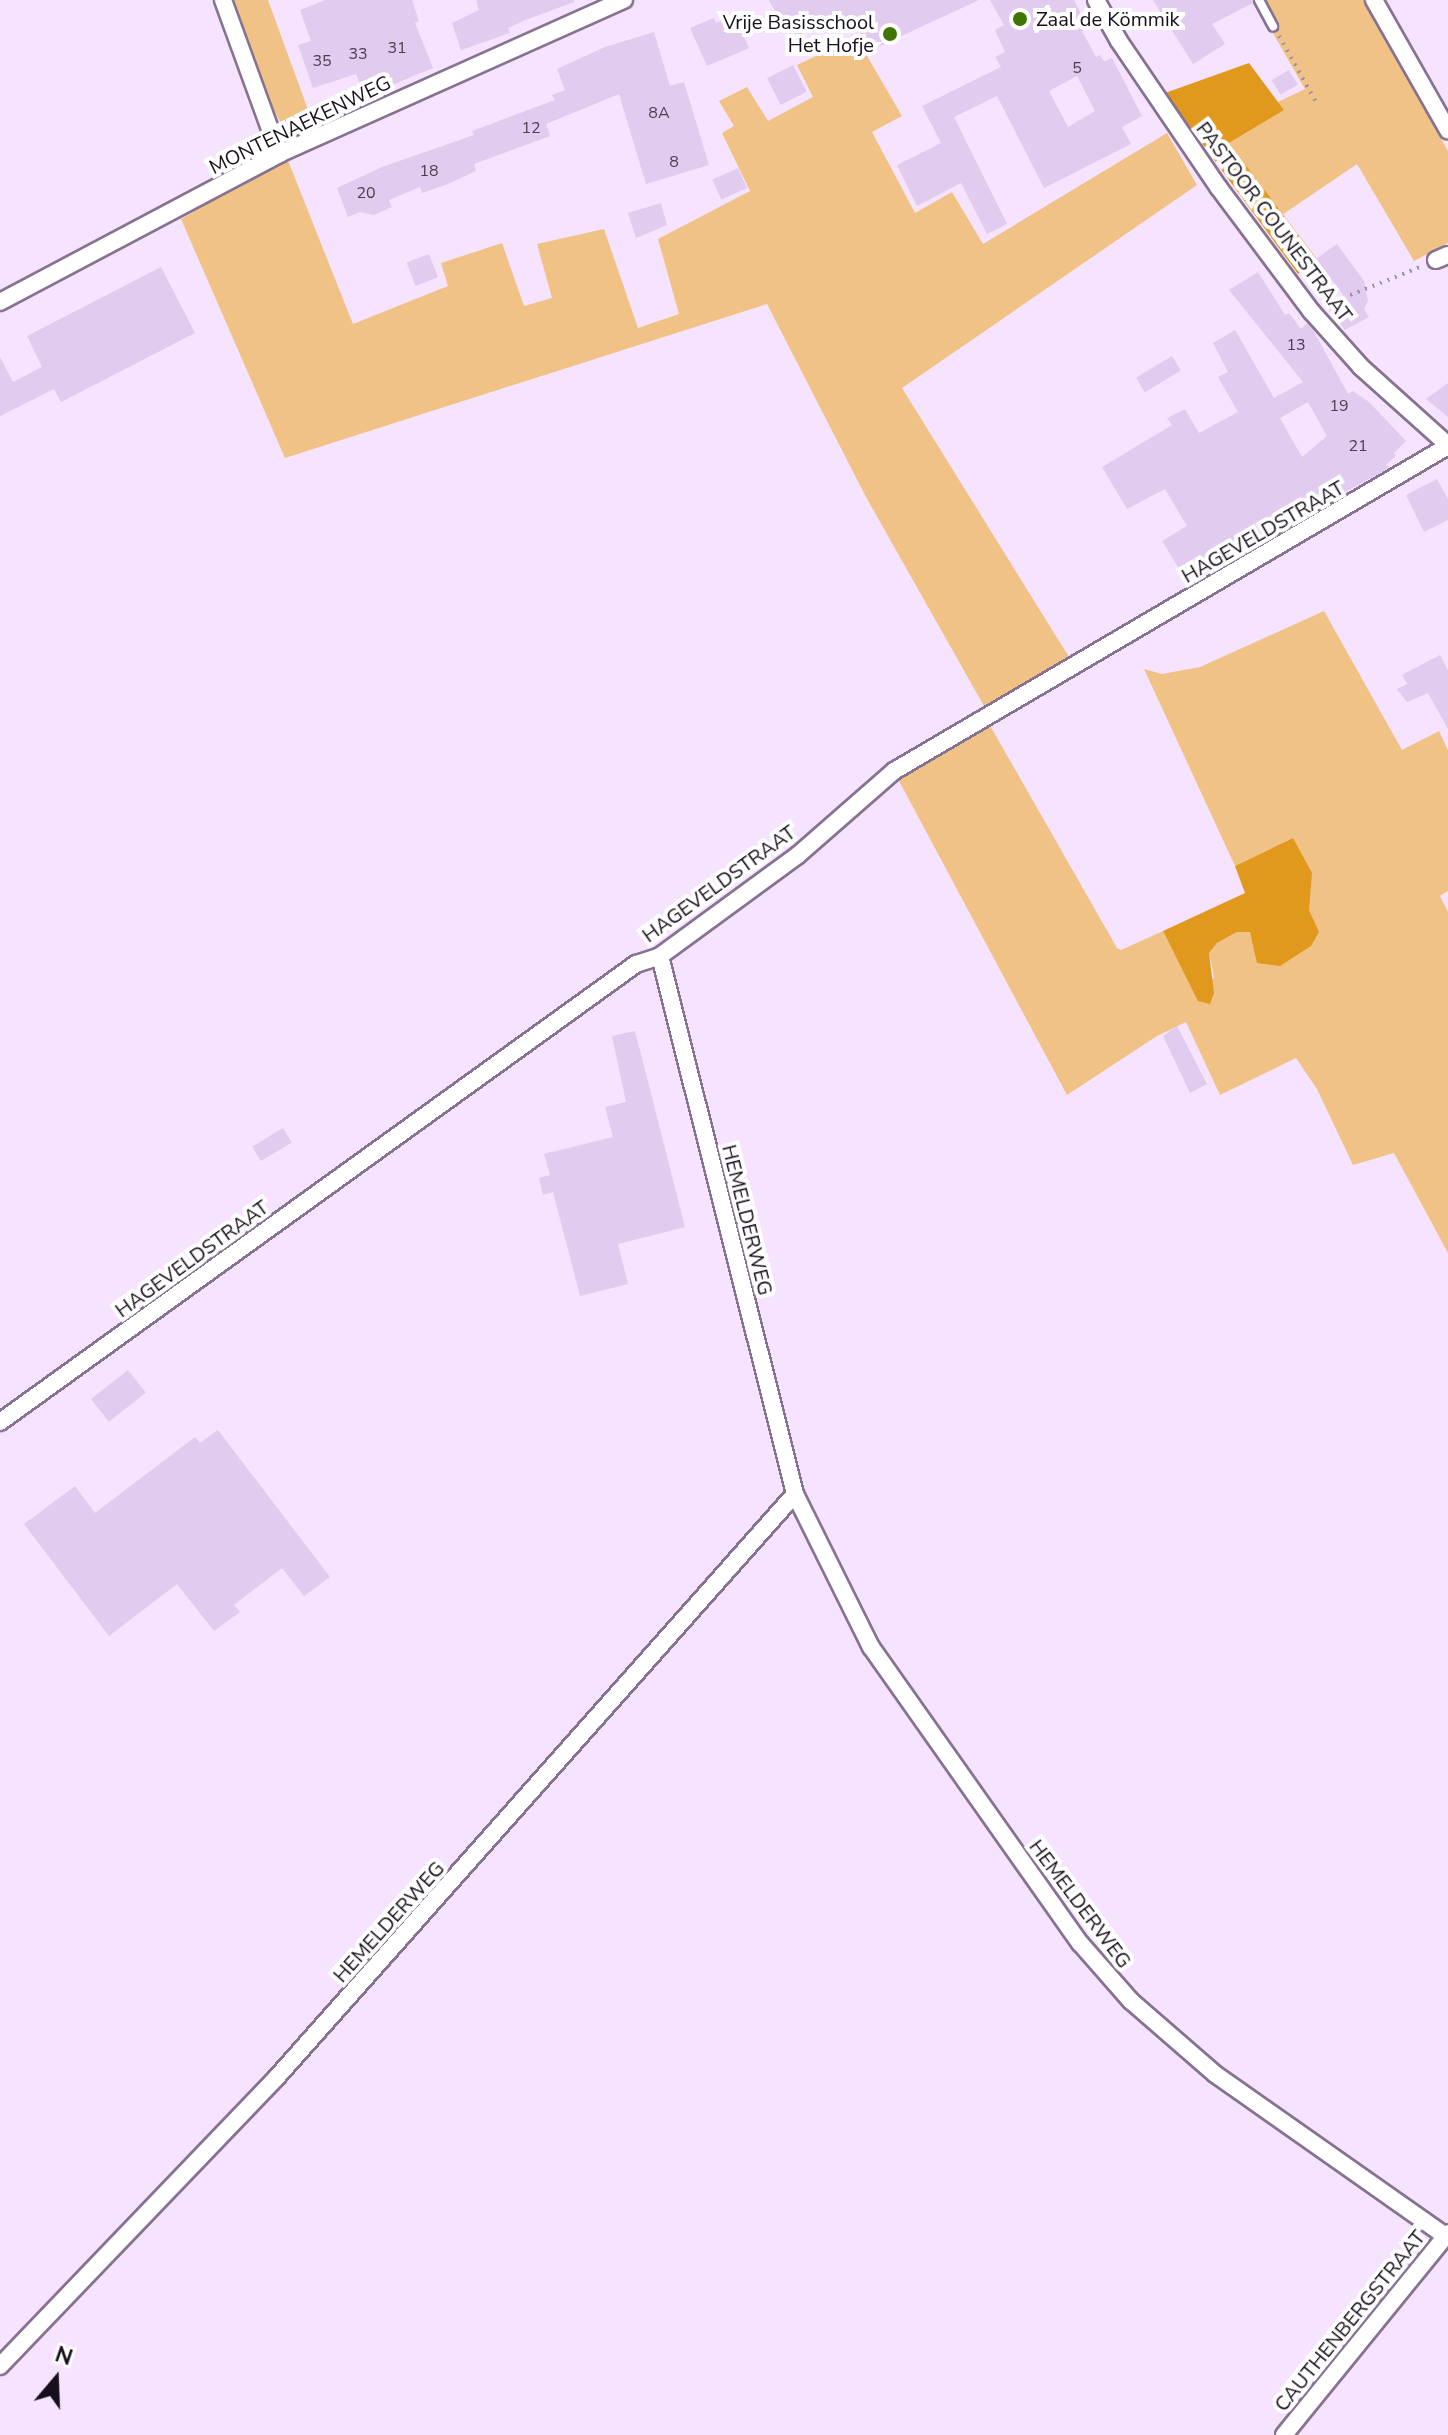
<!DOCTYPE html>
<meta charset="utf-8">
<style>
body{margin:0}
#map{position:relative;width:1448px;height:2435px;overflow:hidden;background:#f5e3ff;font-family:"Nunito Sans",sans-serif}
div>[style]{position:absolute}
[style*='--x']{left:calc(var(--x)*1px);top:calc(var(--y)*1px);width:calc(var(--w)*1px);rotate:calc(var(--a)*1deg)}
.green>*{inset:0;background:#f0c285}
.forest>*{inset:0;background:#e1991d}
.building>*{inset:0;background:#e1cbee;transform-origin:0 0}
.path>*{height:4px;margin-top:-2px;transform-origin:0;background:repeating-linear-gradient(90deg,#9f91a7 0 2px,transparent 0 8px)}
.roads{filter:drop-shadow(2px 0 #867291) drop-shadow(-2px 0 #867291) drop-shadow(0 2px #867291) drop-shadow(0 -2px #867291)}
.service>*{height:8px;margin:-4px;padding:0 4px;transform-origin:4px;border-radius:4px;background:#fff}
.minor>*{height:16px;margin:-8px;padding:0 8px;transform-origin:8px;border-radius:8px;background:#fff}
.dots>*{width:22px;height:22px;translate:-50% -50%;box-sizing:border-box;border:4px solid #fff;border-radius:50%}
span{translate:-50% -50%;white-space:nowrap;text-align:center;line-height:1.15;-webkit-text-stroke:8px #fff;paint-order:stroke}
.number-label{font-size:16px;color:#4a3e50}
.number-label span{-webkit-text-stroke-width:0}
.poi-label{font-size:20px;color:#170f1b}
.left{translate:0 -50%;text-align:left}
.right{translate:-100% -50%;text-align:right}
.street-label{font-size:20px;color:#170f1b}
.north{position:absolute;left:16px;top:2339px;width:80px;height:80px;-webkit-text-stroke:6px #fff;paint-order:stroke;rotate:19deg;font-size:22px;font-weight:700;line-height:32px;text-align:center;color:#170f1b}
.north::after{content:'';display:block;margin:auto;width:28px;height:36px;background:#170f1b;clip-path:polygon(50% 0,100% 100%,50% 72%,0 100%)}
</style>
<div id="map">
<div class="green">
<div style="clip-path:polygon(233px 0,268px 0,315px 129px,295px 134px,285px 130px,273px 109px)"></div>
<div style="clip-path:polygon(1254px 0,1364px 0,1448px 151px,1448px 243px,1414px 261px,1357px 164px,1282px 215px,1229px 143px,1284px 110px,1278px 102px,1305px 89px)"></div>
<div style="clip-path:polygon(856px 37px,902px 116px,872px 132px,915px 213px,952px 192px,983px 244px,1167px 133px,1197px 185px,902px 388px,1069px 657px,984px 706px,866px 497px,767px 304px,285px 458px,181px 219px,287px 158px,353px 324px,448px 286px,441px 263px,502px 243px,524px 306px,552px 298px,537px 244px,604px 229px,638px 328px,679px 314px,658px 239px,750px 191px,722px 133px,734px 126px,719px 101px,747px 87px,768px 121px,813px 97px,797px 65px)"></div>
<div style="clip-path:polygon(1324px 611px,1402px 750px,1439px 731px,1448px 750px,1448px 891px,1440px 896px,1448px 912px,1448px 1253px,1394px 1153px,1353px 1165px,1317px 1089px,1296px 1058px,1220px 1095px,1186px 1022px,1157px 1036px,1067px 1095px,898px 779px,988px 722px,1117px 948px,1121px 950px,1163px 931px,1198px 1000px,1214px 977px,1209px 953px,1217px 943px,1237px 932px,1318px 932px,1309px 910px,1309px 893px,1293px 838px,1235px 866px,1144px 669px,1162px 674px,1200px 667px)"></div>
</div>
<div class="forest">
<div style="clip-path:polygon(1249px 63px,1284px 110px,1229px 143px,1316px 258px,1298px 274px,1165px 93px)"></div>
<div style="clip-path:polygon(1293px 838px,1312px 873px,1309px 910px,1319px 932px,1311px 946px,1280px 966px,1257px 963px,1250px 932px,1237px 932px,1217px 943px,1209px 953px,1214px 993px,1210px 1004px,1198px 1001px,1163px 931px,1245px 893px,1235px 866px)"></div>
</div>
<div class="building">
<div style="clip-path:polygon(325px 0,412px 0,419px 21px,415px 23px,433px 68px,387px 87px,385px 79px,374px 83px,372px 78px,359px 82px,356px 74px,313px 88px,298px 45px,311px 41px,300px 10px)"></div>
<div style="clip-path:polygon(476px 0,574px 0,574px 2px,523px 21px,508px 28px,510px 33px,461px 50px,452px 23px,479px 10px)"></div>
<div style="clip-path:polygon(769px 0,979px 0,869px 51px,852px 16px,830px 27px,827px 21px,796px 37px,790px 25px,784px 29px)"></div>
<div style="clip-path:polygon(evenodd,990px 0,1074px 0,1085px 22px,1086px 28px,1082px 31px,1096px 57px,1100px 55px,1104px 61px,1112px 58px,1142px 116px,1122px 127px,1131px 144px,1044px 188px,997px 96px,954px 117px,1007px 224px,987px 234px,961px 183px,917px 206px,897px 165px,941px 143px,922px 106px,1001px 67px,995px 57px,1005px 52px,995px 30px,1004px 25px,990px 0,1077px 76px,1095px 111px,1068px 127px,1049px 91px,1077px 76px)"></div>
<div style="clip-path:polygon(1153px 0,1252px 0,1253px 3px,1212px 24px,1225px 44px,1193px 64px)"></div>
<div style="clip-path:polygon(734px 15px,749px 48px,707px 66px,690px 28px,714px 18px,716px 23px)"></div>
<div style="clip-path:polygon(654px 32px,670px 86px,684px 82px,709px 165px,646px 184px,619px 94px,546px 124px,550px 136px,474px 164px,476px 171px,448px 184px,422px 193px,420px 187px,389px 200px,392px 207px,374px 215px,360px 212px,348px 217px,337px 188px,382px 167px,474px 135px,472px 131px,555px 100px,552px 95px,565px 90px,557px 69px,605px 47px)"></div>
<div style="left:793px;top:65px;width:30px;height:29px;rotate:63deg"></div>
<div style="left:1289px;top:70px;width:17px;height:20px;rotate:59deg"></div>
<div style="left:738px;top:168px;width:22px;height:28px;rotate:66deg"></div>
<div style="clip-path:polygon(661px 203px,667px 225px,636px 238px,628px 213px)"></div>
<div style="clip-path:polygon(1337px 244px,1364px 281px,1368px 301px,1364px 309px,1369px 317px,1345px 330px,1328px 308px,1346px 299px,1316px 259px)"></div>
<div style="left:429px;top:254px;width:25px;height:24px;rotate:69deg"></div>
<div style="clip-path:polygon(161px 267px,195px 333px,61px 402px,54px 389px,0 416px,0 357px,13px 382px,42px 367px,27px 336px)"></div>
<div style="clip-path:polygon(evenodd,1258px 272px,1285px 315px,1289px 313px,1301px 329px,1307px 323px,1312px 328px,1348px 394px,1353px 391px,1369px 402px,1406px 441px,1394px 453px,1396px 456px,1386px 465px,1389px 468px,1343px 493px,1334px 482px,1309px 501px,1315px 511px,1188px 583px,1162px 541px,1187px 526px,1165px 489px,1127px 509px,1102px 467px,1172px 425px,1167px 418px,1185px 409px,1199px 433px,1238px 412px,1218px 377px,1228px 372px,1213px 343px,1235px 330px,1274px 398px,1303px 382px,1229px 290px,1258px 272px,1308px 402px,1327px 436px,1302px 457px,1280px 418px,1308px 402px)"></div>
<div style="left:1172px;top:356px;width:17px;height:42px;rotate:59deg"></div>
<div style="clip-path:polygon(1448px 383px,1448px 417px,1426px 399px)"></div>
<div style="clip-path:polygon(1437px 479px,1448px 499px,1448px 520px,1424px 532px,1406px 495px)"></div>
<div style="clip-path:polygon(1440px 655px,1448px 670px,1448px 729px,1428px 693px,1407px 702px,1397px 689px,1407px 684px,1402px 675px)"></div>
<div style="clip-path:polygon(1177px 1026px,1207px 1084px,1190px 1093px,1163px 1036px)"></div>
<div style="clip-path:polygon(635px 1031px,685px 1227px,618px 1244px,628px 1284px,580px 1296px,553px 1192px,543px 1195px,539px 1178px,550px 1175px,544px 1154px,613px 1137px,605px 1107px,626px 1102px,612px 1036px)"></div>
<div style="left:283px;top:1128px;width:17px;height:36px;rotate:59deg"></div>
<div style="left:128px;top:1370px;width:29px;height:47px;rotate:52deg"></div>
<div style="clip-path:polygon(218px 1430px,330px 1577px,304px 1596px,282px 1568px,234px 1605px,240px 1612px,214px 1631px,177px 1584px,109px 1636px,24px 1524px,75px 1486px,95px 1513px,195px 1437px,200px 1443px)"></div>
</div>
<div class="path">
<div style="--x:1279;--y:36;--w:78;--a:60.8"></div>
<div style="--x:1328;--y:304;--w:99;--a:-21.9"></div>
</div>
<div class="roads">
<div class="service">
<div style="--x:1259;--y:0;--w:30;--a:62"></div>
</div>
<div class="minor">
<div style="--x:223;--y:0;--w:164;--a:70"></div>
<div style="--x:1096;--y:0;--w:47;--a:60.7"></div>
<div style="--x:1119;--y:41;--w:178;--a:55.8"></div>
<div style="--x:1219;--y:188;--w:154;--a:53.2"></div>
<div style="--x:1311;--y:311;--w:75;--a:48.2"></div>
<div style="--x:1361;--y:367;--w:117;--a:41.9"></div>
<div style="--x:1374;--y:0;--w:150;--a:60.4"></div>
<div style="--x:1436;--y:260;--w:13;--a:-23"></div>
<div style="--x:0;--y:302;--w:316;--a:-27.9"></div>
<div style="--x:279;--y:154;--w:378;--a:-24.1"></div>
<div style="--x:660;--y:956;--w:555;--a:75.91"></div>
<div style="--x:795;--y:1494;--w:171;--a:63.6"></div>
<div style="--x:871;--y:1647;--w:362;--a:54.8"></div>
<div style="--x:1080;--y:1943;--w:77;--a:48.7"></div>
<div style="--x:1131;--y:2001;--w:111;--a:41"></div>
<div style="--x:1215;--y:2074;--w:285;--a:35.1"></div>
<div style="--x:0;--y:1422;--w:784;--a:-35.76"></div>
<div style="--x:636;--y:964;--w:25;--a:-18"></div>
<div style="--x:660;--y:956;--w:171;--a:-36.2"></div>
<div style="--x:798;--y:855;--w:128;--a:-41.2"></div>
<div style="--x:894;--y:771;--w:642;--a:-30.4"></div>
<div style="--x:0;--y:2366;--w:400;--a:-46.2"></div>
<div style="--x:277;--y:2077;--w:780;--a:-48.38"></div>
<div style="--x:1284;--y:2435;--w:260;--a:-50.9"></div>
</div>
</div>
<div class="dots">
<div style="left:1020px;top:19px;background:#407500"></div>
<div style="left:890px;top:34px;background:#407500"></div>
</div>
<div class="number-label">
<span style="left:397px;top:48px">31</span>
<span style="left:358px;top:54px">33</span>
<span style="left:322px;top:61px">35</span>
<span style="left:1077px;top:68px">5</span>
<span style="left:659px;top:113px">8A</span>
<span style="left:531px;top:128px">12</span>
<span style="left:674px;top:162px">8</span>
<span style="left:429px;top:171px">18</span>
<span style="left:366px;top:193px">20</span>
<span style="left:1296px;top:345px">13</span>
<span style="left:1339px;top:406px">19</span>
<span style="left:1358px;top:446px">21</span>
</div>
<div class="poi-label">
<span class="left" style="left:1036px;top:19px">Zaal de Kömmik</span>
<span class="right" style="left:874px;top:34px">Vrije Basisschool<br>Het Hofje</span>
</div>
<div class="street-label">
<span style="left:300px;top:125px;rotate:-26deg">MONTENAEKENWEG</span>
<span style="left:1274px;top:222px;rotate:53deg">PASTOOR COUNESTRAAT</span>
<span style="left:1263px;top:532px;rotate:-30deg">HAGEVELDSTRAAT</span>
<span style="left:719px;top:884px;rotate:-36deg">HAGEVELDSTRAAT</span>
<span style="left:747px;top:1220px;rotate:76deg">HEMELDERWEG</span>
<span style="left:192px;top:1259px;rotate:-36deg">HAGEVELDSTRAAT</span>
<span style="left:1080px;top:1904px;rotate:53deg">HEMELDERWEG</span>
<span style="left:389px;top:1922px;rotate:-48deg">HEMELDERWEG</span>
<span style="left:1350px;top:2321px;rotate:-51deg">CAUTHENBERGSTRAAT</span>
</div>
<div class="north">N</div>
</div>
